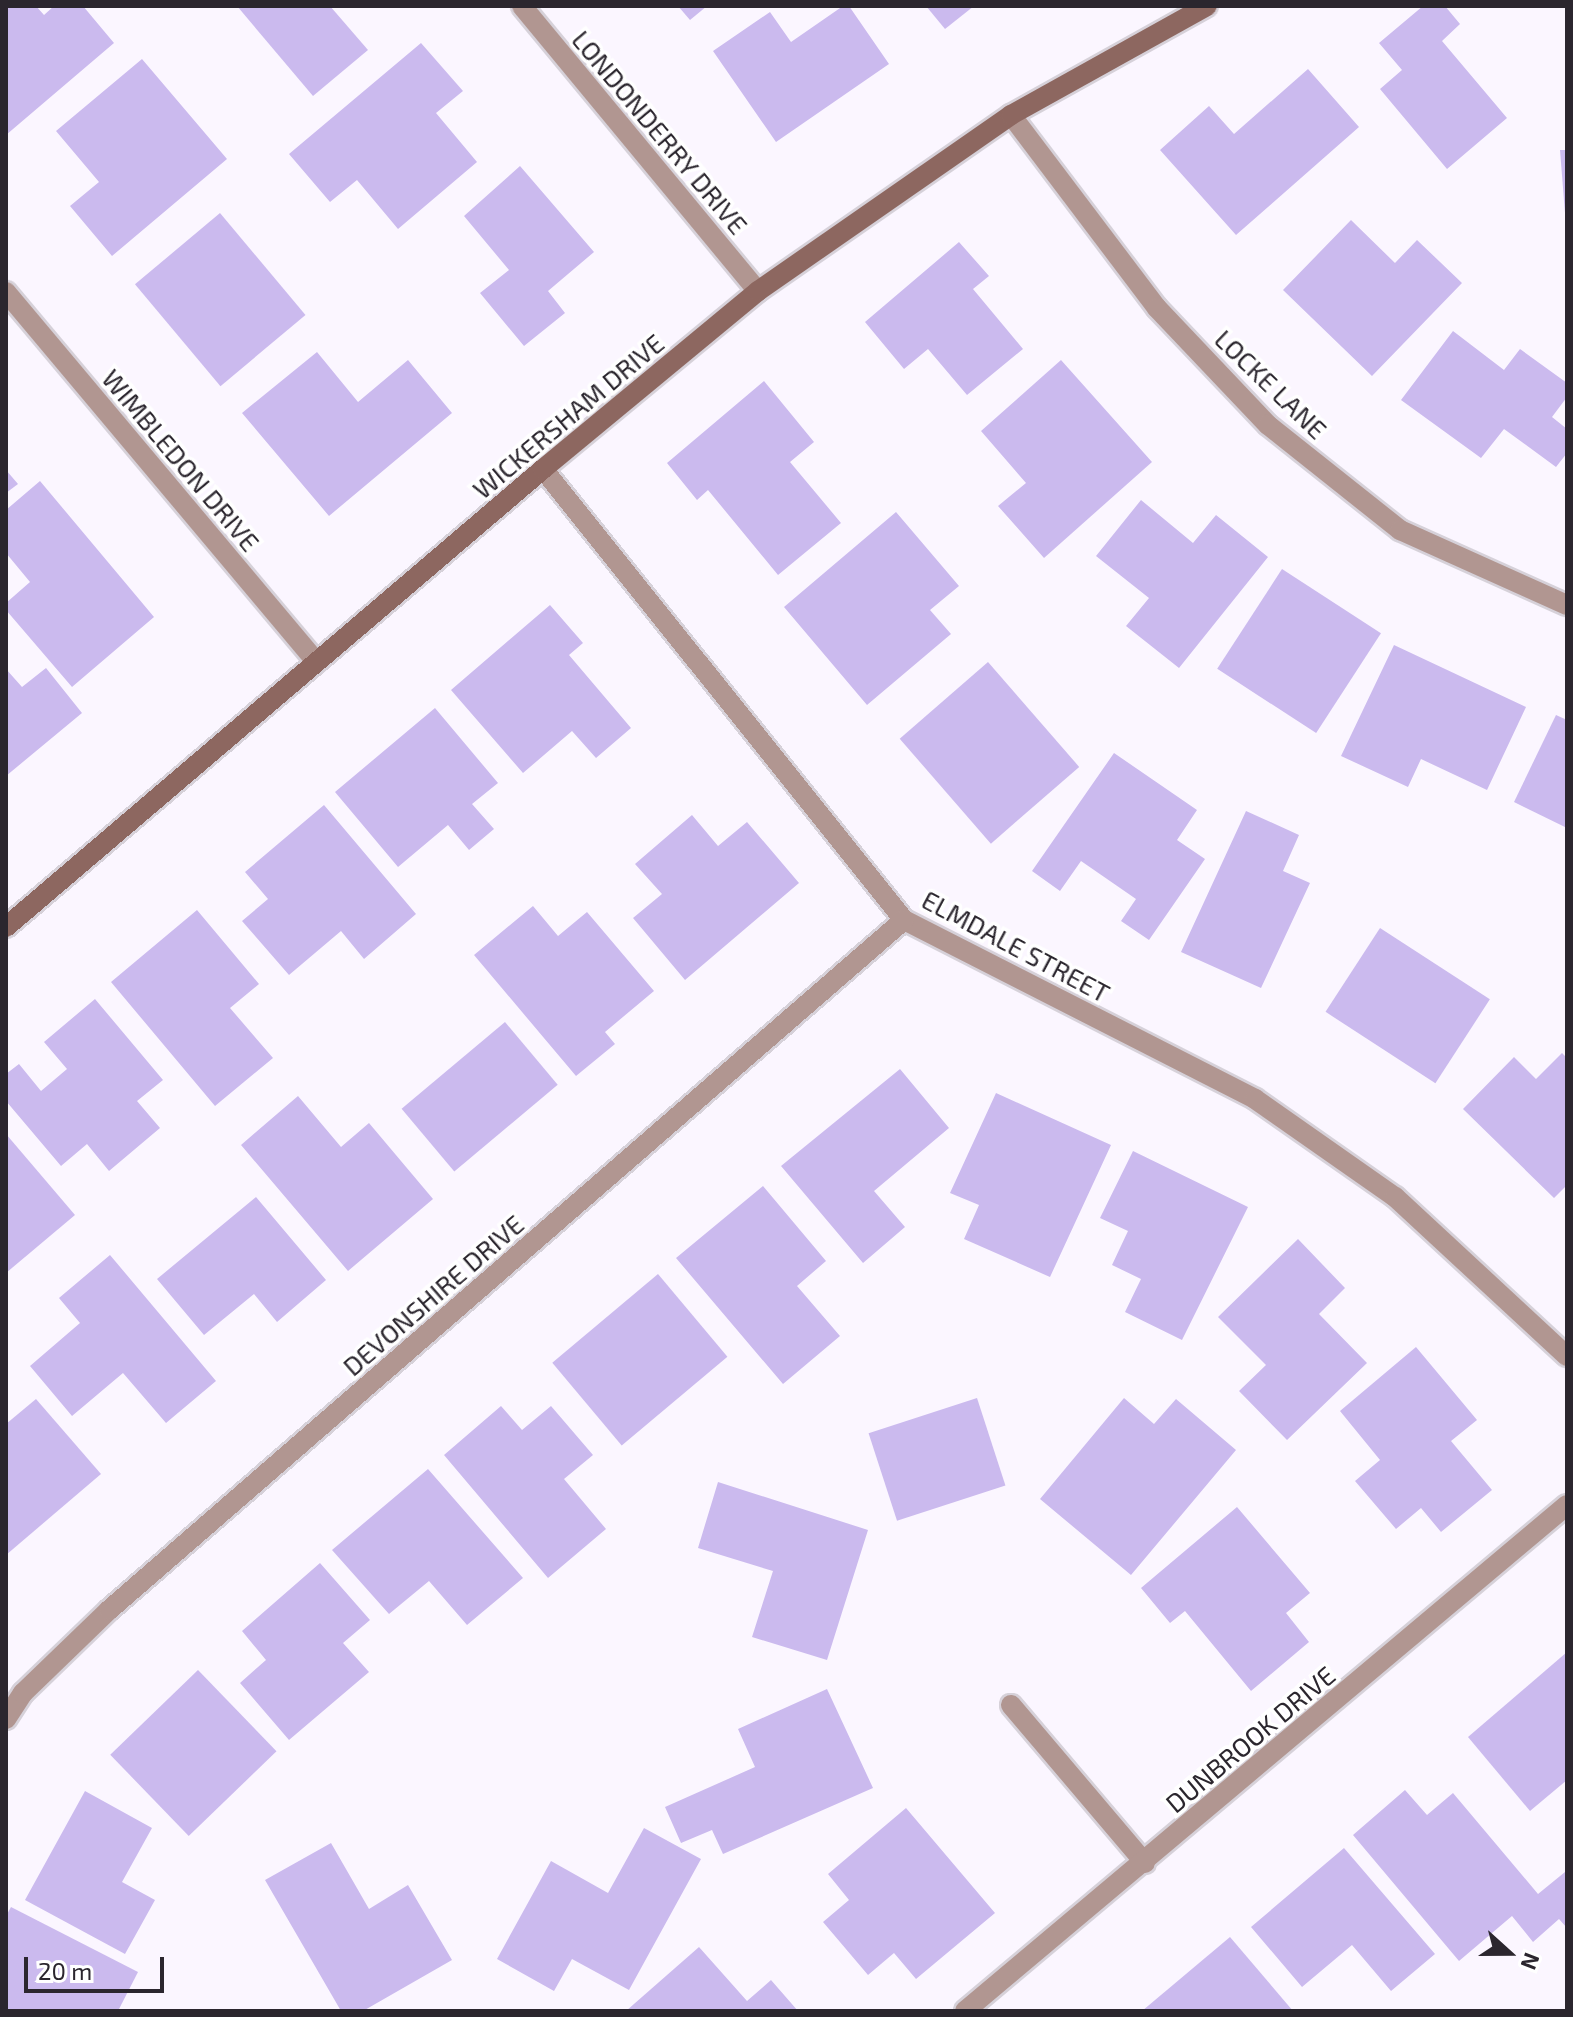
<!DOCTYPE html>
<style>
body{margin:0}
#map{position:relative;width:1573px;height:2017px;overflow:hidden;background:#fbf6ff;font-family:"Exo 2",sans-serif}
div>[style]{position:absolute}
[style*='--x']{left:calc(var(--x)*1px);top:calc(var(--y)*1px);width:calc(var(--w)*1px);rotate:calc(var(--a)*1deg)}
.building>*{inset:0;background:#cbbaee;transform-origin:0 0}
.roads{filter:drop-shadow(2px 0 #d6d1d9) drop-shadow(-2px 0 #d6d1d9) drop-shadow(0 2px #d6d1d9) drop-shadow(0 -2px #d6d1d9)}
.street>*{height:20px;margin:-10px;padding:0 10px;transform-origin:10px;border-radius:10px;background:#b19691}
.secondary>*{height:20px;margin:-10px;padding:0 10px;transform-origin:10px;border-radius:10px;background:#8d6760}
span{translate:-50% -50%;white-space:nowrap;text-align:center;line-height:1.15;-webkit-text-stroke:7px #fff;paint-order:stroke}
.street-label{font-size:26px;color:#2b262e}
.frame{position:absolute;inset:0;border:8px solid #2b262e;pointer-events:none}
.north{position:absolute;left:1469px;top:1913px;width:80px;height:80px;-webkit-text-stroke:6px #fff;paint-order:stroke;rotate:111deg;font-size:22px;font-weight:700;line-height:32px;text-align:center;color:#2b262e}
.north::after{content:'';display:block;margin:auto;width:28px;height:36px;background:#2b262e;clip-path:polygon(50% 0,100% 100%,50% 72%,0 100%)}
.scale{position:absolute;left:24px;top:1957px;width:140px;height:36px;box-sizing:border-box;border:4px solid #2b262e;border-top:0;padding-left:10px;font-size:24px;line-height:28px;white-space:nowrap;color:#2b262e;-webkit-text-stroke:6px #fff;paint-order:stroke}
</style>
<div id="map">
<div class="building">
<div style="clip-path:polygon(6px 6px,36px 6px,44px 15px,54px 6px,83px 6px,114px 43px,6px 135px)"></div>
<div style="clip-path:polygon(237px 6px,330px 6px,368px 50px,313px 96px)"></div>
<div style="clip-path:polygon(678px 6px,707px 6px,690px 20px)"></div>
<div style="clip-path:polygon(843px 6px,849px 6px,889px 64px,776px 142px,713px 51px,770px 12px,791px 42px)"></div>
<div style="clip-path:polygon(926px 6px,974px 6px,945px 29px)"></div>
<div style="clip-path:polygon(1423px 6px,1445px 6px,1460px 24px,1442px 41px,1507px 118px,1447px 169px,1380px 89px,1402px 70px,1379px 43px)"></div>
<div style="clip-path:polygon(421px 43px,463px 91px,436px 113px,477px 162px,398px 229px,357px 180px,330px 202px,289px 154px)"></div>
<div style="clip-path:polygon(142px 59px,227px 159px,112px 256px,70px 206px,99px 182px,56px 131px)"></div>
<div style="clip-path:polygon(1308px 69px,1359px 127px,1236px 235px,1160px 150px,1209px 106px,1234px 134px)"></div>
<div style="clip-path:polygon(1560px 150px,1567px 150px,1567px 213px,1565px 213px)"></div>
<div style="clip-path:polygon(520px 166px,594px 252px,548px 291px,565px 313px,524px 346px,480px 293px,509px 270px,464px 216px)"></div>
<div style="left:220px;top:213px;width:133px;height:111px;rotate:50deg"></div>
<div style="clip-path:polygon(1351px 220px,1395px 263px,1417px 240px,1462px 283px,1372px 376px,1283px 290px)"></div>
<div style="clip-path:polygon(959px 242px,989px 276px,973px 289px,1023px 349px,967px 395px,928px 349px,904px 369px,865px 322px)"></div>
<div style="clip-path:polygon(1453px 331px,1504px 370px,1520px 349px,1567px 383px,1567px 397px,1552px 417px,1567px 429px,1567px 453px,1556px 467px,1504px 429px,1481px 458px,1401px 400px)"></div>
<div style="clip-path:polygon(317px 352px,358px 402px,408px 360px,452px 413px,329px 516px,242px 413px)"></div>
<div style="clip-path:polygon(1061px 360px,1152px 462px,1044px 558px,998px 506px,1026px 483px,981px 431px)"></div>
<div style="clip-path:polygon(764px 381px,814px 442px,790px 462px,841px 523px,778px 575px,708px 490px,697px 500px,667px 463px)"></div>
<div style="clip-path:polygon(6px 470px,18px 484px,6px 493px)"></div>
<div style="clip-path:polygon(40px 481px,154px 617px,72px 687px,6px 610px,6px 603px,30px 582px,6px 553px,6px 510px)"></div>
<div style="clip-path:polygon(1141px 500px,1193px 543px,1216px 515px,1268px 557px,1179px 668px,1126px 626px,1149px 598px,1096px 556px)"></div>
<div style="clip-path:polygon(896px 512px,959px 586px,930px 610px,951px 634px,867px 705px,784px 607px)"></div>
<div style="left:1282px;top:569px;width:118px;height:119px;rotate:33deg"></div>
<div style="clip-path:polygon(550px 605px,583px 643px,569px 655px,631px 728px,596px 758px,572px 731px,523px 773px,451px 690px)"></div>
<div style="clip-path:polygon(1394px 645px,1526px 707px,1487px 790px,1421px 759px,1408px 787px,1341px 756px)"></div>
<div style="left:988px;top:662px;width:139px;height:117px;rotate:49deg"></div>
<div style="clip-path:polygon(46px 668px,82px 713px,6px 776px,6px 669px,22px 687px)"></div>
<div style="clip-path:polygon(435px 708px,498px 783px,472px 804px,494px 829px,469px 850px,448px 825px,398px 867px,335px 792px)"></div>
<div style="clip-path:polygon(1556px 715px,1567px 720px,1567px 828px,1514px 802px)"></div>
<div style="clip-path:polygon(1114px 753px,1197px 810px,1177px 840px,1205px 859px,1149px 940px,1121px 921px,1136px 899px,1081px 861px,1060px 891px,1032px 871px)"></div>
<div style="clip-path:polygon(324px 805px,416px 914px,364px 959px,341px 931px,289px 975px,242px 921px,268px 899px,245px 872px)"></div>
<div style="clip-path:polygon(1246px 811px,1299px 835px,1283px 871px,1310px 883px,1261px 988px,1181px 952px)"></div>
<div style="clip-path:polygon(692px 815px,718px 846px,747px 822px,799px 883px,685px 980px,633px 918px,662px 894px,635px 864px)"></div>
<div style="clip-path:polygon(533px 906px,558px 936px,587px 912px,654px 991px,605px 1032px,615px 1044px,576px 1076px,474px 955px)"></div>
<div style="clip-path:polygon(197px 910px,259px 984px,230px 1008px,273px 1058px,215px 1106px,111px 982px)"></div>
<div style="left:1380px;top:928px;width:131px;height:100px;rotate:33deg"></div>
<div style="clip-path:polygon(95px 999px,163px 1080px,137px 1101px,160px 1128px,109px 1171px,87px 1144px,61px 1166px,6px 1101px,6px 1074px,19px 1064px,41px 1091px,67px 1069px,44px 1042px)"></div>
<div style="left:505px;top:1022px;width:82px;height:135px;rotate:50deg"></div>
<div style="clip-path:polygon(1562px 1053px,1567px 1058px,1567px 1185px,1554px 1198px,1463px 1109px,1514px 1057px,1536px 1079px)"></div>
<div style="clip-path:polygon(900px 1069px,949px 1128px,874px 1191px,905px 1227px,863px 1263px,781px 1166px)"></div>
<div style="clip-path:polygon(996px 1093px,1111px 1145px,1050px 1277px,964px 1239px,979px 1205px,950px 1193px)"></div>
<div style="clip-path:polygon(298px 1096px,341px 1147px,369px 1123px,433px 1199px,348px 1271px,241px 1145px)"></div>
<div style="clip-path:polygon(6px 1134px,75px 1215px,6px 1273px)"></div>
<div style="clip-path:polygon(1133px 1151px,1248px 1207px,1182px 1340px,1125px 1312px,1141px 1279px,1112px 1265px,1128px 1231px,1100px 1218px)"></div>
<div style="clip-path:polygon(763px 1186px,826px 1261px,797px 1286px,840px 1336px,783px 1384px,676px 1258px)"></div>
<div style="clip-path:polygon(256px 1197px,326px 1280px,277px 1322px,254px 1294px,204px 1335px,157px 1279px)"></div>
<div style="clip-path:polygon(1298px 1239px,1345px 1288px,1319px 1314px,1367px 1363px,1287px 1440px,1239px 1391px,1266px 1365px,1218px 1317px)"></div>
<div style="clip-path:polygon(110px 1255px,216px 1381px,166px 1423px,123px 1373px,72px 1416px,30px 1366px,80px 1323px,59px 1298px)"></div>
<div style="left:658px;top:1274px;width:108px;height:138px;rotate:50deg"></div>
<div style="clip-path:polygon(1416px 1347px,1477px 1420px,1451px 1441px,1492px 1490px,1441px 1532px,1421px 1508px,1396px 1529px,1355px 1481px,1380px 1460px,1340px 1411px)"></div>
<div style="left:977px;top:1398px;width:92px;height:114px;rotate:72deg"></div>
<div style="clip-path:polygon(1124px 1398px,1154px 1424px,1176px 1399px,1236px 1450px,1131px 1575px,1040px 1499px)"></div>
<div style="clip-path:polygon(36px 1399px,101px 1474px,6px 1555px,6px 1424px)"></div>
<div style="clip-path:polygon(501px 1406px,522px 1430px,551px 1406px,593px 1455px,564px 1479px,606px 1529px,548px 1578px,444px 1455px)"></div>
<div style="clip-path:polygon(428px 1469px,523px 1578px,467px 1625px,429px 1581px,389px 1614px,332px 1550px)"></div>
<div style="clip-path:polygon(718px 1482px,868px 1530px,827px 1660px,752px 1637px,773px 1571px,698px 1548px)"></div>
<div style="clip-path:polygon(1237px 1507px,1310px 1593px,1286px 1613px,1309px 1642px,1251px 1691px,1185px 1611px,1170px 1623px,1141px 1588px)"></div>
<div style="clip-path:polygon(320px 1563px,370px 1620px,343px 1643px,369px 1672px,289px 1740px,240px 1683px,266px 1660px,242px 1631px)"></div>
<div style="clip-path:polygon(1567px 1652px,1567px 1780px,1530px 1811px,1468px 1737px)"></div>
<div style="left:198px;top:1670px;width:113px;height:122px;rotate:46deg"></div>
<div style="clip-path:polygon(827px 1689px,873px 1788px,723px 1854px,712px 1830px,681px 1843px,665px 1807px,755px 1767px,738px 1729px)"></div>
<div style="clip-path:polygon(1405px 1790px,1427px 1815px,1453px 1793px,1538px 1894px,1565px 1872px,1567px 1928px,1559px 1919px,1533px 1942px,1512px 1916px,1459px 1961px,1353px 1835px)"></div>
<div style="clip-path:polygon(85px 1791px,152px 1828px,122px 1882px,155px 1900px,125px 1954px,25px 1900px)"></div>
<div style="clip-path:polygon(906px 1808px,995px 1913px,916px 1979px,894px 1953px,868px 1975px,823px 1922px,849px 1900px,828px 1874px)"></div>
<div style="clip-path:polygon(644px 1828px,701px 1859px,629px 1990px,572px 1959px,554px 1991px,497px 1959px,551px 1861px,608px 1893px)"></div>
<div style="clip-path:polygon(331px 1843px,369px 1909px,408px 1885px,452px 1960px,363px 2011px,341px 2011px,265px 1880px)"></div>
<div style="clip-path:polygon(1344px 1848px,1435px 1954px,1391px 1991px,1352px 1945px,1302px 1987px,1251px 1927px)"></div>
<div style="clip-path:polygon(11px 1907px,138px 1972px,118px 2011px,6px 2011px,6px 1916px)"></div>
<div style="clip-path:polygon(1230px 1937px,1293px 2011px,1142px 2011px)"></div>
<div style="clip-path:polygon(699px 1947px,747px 2001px,771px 1980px,798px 2011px,626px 2011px)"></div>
</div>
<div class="roads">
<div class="street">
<div style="--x:522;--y:6;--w:370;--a:50.4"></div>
<div style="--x:1011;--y:115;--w:242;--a:52.9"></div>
<div style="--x:1157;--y:308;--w:161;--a:46.5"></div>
<div style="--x:1268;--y:425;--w:169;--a:38.5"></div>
<div style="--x:1400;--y:530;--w:183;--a:24.2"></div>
<div style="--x:6;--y:292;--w:483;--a:50"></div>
<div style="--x:543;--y:469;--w:578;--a:51.32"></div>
<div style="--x:904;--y:920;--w:394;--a:27"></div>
<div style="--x:1255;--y:1099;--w:171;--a:35"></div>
<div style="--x:1395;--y:1197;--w:234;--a:42.8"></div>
<div style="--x:1011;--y:1705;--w:207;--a:49.7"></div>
<div style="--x:6;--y:1719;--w:31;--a:-57"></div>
<div style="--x:23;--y:1693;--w:120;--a:-44"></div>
<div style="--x:109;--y:1610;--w:1053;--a:-40.96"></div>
<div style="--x:965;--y:2011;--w:786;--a:-40.05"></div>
</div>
<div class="secondary">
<div style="--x:6;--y:927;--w:706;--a:-40.46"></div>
<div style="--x:543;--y:469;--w:279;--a:-39.6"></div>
<div style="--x:758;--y:291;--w:308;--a:-34.8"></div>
<div style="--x:1011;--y:115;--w:224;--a:-29.1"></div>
</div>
</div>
<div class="street-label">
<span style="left:660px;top:132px;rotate:50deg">LONDONDERRY DRIVE</span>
<span style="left:1271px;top:384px;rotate:44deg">LOCKE LANE</span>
<span style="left:568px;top:416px;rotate:-40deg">WICKERSHAM DRIVE</span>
<span style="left:181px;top:460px;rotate:50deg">WIMBLEDON DRIVE</span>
<span style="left:1016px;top:946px;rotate:28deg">ELMDALE STREET</span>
<span style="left:433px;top:1295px;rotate:-41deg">DEVONSHIRE DRIVE</span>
<span style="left:1250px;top:1739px;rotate:-40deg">DUNBROOK DRIVE</span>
</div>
<div class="frame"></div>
<div class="north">N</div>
<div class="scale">20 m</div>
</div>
